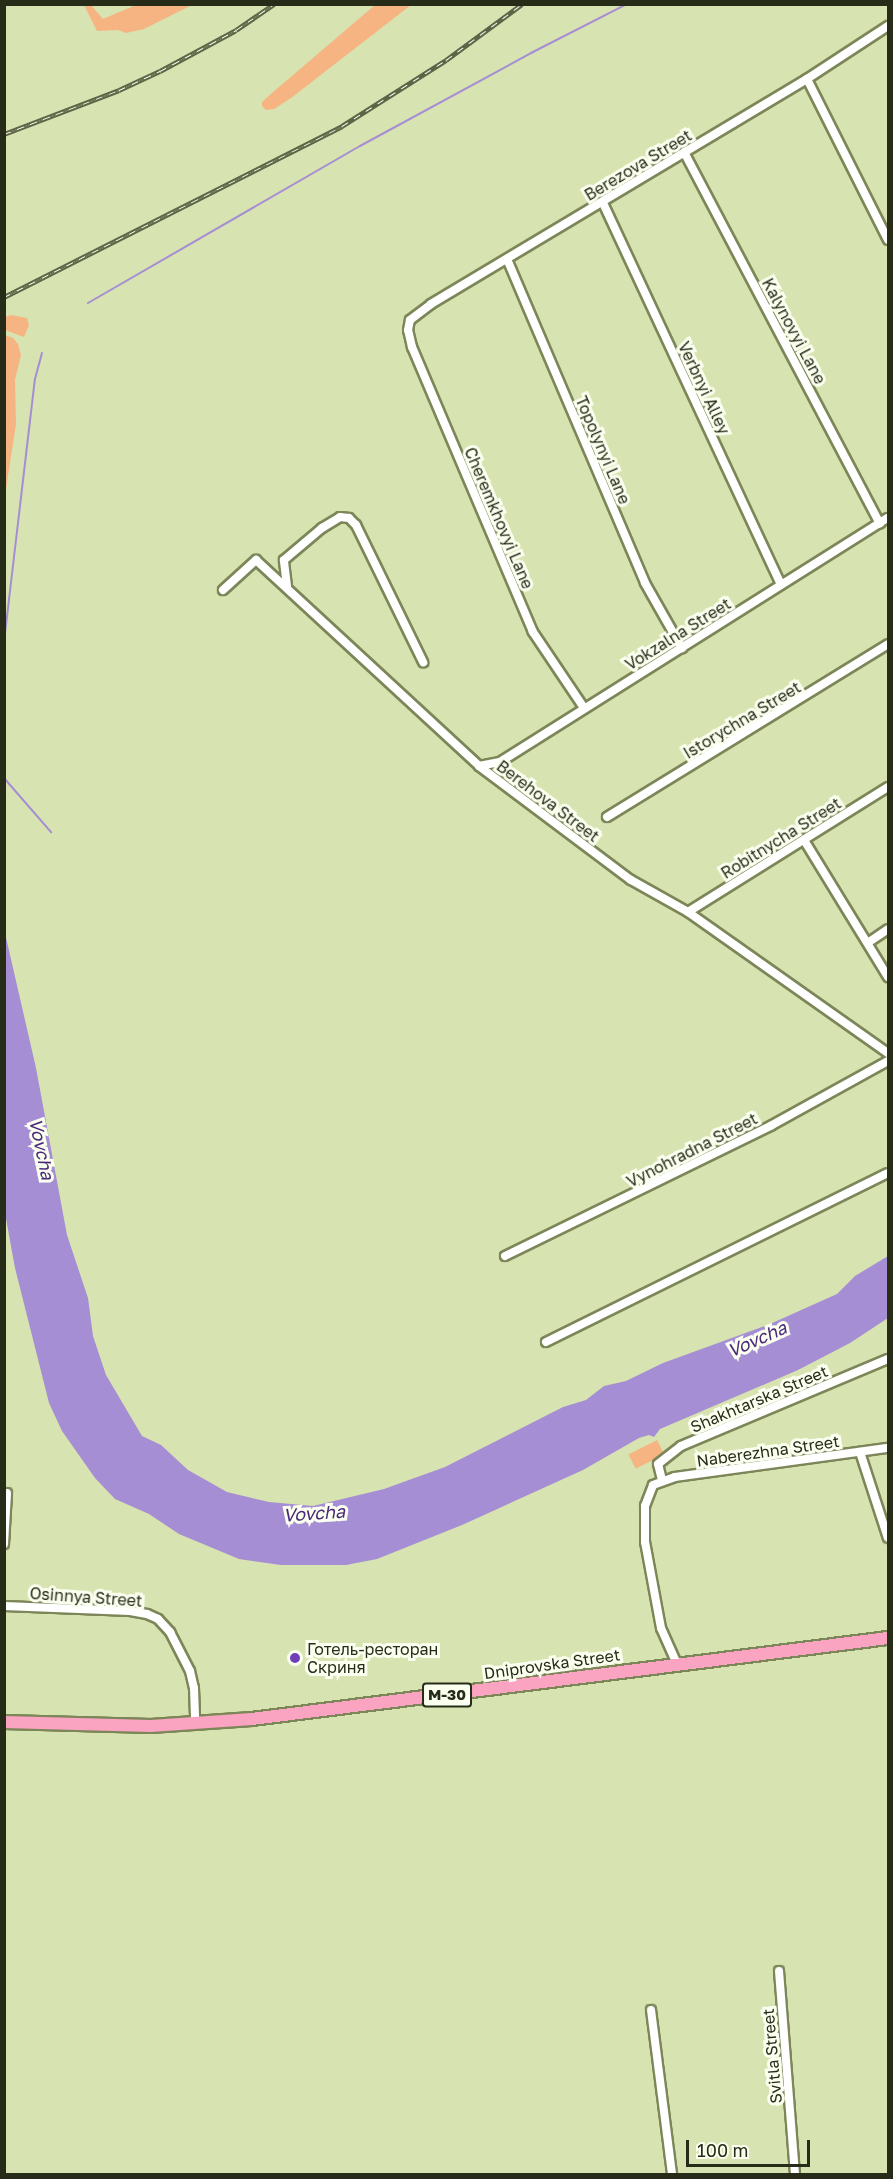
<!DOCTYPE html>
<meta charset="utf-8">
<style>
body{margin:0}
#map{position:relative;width:893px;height:2179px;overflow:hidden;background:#d7e3b0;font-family:"Golos Text",sans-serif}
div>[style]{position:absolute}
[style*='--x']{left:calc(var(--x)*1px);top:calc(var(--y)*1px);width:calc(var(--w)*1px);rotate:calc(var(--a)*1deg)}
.green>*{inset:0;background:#f5b482;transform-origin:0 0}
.water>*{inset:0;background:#a58ed4}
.stream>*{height:2px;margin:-1px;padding:0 1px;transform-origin:1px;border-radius:1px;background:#a58ed4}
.roads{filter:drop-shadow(2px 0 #7c8658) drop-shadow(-2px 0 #7c8658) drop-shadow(0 2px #7c8658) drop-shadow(0 -2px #7c8658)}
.minor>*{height:8px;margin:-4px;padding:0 4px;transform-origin:4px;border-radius:4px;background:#fff}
.trunk>*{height:12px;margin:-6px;padding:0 6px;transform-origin:6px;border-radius:6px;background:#faa4c2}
.rail>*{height:4.5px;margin-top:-2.25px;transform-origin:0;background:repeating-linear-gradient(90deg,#fbfff0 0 7px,#5d6547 0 14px);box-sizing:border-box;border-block:2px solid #5d6547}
.dots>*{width:16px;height:16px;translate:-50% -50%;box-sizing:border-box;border:3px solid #fbfff0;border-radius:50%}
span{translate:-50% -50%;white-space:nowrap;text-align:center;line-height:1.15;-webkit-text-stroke:6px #fbfff0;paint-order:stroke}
.shield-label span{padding:2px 4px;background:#fbfff0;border:2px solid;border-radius:4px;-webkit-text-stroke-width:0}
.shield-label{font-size:15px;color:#272c18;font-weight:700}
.street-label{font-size:16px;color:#272c18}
.poi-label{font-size:16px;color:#272c18}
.left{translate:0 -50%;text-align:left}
.water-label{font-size:18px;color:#4a297b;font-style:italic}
.frame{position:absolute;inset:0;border:6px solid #272c18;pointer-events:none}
.scale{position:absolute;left:686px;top:2140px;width:124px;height:27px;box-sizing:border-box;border:3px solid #272c18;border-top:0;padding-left:8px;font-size:18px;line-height:21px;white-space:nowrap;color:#272c18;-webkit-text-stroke:4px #fbfff0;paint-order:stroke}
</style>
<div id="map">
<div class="green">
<div style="clip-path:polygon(84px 5px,91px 5px,103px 19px,136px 5px,192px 5px,144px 29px,126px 33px,118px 30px,97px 31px)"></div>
<div style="clip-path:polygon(375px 5px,411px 5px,291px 98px,274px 109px,266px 110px,262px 106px,262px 102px,272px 93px)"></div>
<div style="clip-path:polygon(11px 315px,27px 318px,29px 325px,24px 337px,5px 330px,5px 317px)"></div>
<div style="clip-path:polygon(5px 335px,13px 338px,18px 344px,21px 355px,15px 380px,16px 424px,5px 495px)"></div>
<div style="left:657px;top:1440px;width:16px;height:32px;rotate:63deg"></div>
</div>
<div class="water">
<div style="clip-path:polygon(5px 933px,36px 1068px,67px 1235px,88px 1298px,93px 1336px,106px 1375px,142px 1436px,161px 1445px,188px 1470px,227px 1492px,269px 1502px,313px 1506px,384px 1489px,445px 1467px,563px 1407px,586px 1400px,604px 1386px,626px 1381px,663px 1363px,770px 1324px,837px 1294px,855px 1276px,888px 1256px,888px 1318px,850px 1343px,798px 1370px,660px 1429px,654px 1437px,649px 1435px,639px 1438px,583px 1470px,462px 1525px,377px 1559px,346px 1565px,281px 1565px,239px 1559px,179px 1534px,149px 1514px,115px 1499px,95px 1478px,62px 1431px,49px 1403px,15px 1268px,5px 1213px)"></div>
</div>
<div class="stream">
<div style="--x:88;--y:303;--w:314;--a:-30"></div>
<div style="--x:360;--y:146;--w:195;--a:-28.5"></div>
<div style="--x:531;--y:53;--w:108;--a:-27"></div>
<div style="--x:4;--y:642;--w:265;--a:-83.3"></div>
<div style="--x:35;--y:379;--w:27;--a:-75"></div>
<div style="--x:4;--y:778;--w:72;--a:49"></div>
</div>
<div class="roads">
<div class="minor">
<div style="--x:807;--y:79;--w:180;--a:63.3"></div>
<div style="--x:684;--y:152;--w:420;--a:62.2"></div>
<div style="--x:603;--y:203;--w:421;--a:65"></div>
<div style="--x:507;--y:259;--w:352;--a:66.9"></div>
<div style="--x:645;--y:583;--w:75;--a:60.4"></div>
<div style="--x:287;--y:586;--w:26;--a:-97"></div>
<div style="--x:284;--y:560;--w:50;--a:-40.1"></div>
<div style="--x:322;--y:528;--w:21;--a:-31"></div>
<div style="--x:340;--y:517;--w:9;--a:6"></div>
<div style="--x:349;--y:518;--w:10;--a:45"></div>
<div style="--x:356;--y:525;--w:153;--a:63.9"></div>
<div style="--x:223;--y:590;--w:45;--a:-42.3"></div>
<div style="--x:256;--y:560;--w:304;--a:42.7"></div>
<div style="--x:479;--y:766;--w:190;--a:36.9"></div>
<div style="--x:631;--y:880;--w:65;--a:29.3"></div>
<div style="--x:688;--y:912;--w:245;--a:35.2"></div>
<div style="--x:584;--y:708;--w:92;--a:-123.9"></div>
<div style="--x:533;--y:632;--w:310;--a:-113"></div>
<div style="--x:412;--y:347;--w:17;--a:-103"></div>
<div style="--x:408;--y:330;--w:10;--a:-79"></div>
<div style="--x:410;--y:320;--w:26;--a:-37"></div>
<div style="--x:431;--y:304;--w:438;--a:-30.9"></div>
<div style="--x:807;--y:79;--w:97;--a:-33.2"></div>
<div style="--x:479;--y:766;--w:21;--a:-11"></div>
<div style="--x:500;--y:762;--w:458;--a:-32.2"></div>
<div style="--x:607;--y:817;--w:330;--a:-31.6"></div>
<div style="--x:804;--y:840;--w:161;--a:58.5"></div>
<div style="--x:688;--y:912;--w:236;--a:-32"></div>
<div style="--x:869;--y:942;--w:23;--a:-34"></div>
<div style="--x:505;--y:1256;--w:297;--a:-26.1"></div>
<div style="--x:772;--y:1125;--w:132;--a:-28.9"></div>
<div style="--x:546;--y:1342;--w:381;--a:-26.3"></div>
<div style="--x:860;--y:1452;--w:90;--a:72"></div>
<div style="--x:662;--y:1480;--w:16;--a:-104"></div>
<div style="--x:658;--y:1464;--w:29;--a:-38"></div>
<div style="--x:681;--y:1446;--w:225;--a:-22.8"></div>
<div style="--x:4;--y:1544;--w:51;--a:-86.6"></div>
<div style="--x:4;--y:1606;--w:126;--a:2.3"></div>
<div style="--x:130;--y:1611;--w:17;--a:10"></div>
<div style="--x:147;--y:1614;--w:12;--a:24"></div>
<div style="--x:158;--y:1619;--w:18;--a:47"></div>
<div style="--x:170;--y:1632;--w:44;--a:62.9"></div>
<div style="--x:190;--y:1671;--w:17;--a:77"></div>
<div style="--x:194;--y:1688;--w:35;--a:88"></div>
<div style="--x:677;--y:1664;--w:39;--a:-114"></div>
<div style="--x:661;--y:1628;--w:87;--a:-100.5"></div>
<div style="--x:645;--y:1542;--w:36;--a:-90"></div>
<div style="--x:645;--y:1506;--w:22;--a:-69"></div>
<div style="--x:653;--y:1485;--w:23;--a:-20"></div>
<div style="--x:675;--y:1477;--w:215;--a:-7.8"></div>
<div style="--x:779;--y:1971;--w:204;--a:85.5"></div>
<div style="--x:651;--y:2010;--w:165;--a:82.7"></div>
</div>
<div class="trunk">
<div style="--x:4;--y:1722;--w:147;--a:1.6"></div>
<div style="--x:151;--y:1726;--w:101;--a:-4"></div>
<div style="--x:252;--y:1719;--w:641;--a:-7.26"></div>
</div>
</div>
<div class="rail">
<div style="--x:4;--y:134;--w:123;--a:-20.9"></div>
<div style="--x:119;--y:90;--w:45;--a:-24.9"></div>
<div style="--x:160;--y:71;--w:86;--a:-28.3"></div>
<div style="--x:236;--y:30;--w:46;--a:-34.4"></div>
<div style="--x:4;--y:297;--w:379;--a:-26.8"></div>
<div style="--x:342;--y:126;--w:123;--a:-32.4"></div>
<div style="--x:446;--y:60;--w:94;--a:-36.4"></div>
</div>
<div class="dots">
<div style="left:295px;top:1658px;background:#703fb6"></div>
</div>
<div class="shield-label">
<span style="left:447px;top:1695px">М-30</span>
</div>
<div class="street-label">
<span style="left:638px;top:165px;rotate:-31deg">Berezova Street</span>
<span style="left:794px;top:331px;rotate:62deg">Kalynovyi Lane</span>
<span style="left:704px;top:388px;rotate:65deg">Verbnyi Alley</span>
<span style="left:603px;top:450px;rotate:67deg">Topolynyi Lane</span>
<span style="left:499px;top:518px;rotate:67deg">Cheremkhovyi Lane</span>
<span style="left:678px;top:634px;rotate:-32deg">Vokzalna Street</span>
<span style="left:742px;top:720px;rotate:-31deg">Istorychna Street</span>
<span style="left:548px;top:801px;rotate:37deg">Berehova Street</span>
<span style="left:781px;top:838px;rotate:-32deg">Robitnycha Street</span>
<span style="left:692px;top:1150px;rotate:-27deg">Vynohradna Street</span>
<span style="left:759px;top:1399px;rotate:-23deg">Shakhtarska Street</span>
<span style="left:768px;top:1451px;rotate:-8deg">Naberezhna Street</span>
<span style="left:86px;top:1597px;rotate:4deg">Osinnya Street</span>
<span style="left:552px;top:1664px;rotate:-8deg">Dniprovska Street</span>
<span style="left:772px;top:2056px;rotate:-95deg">Svitla Street</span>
</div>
<div class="poi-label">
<span class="left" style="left:307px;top:1658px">Готель-ресторан<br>Скриня</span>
</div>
<div class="water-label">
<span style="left:42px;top:1149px;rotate:78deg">Vovcha</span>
<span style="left:757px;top:1339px;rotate:-24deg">Vovcha</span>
<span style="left:314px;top:1513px;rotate:-4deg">Vovcha</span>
</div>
<div class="frame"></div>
<div class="scale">100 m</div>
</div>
